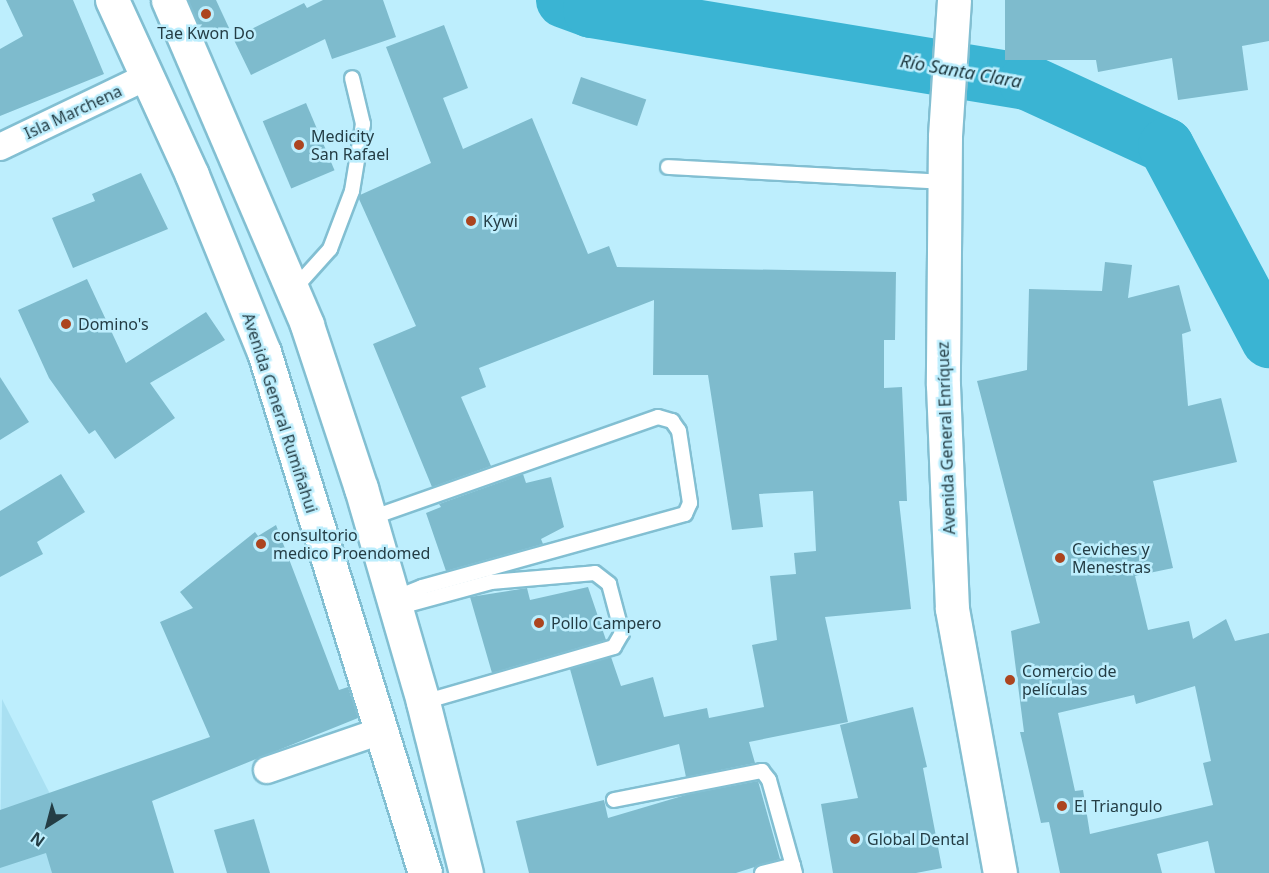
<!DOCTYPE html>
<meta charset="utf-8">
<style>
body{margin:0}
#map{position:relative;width:1269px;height:873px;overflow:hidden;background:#bdeefd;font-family:"Noto Sans",sans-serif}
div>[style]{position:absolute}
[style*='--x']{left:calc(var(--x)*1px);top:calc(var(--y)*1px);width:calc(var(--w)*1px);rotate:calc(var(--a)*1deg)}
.built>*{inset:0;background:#a9e0f2}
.river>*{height:56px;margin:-28px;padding:0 28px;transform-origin:28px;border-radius:28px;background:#3ab4d3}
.building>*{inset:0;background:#7ebbcd;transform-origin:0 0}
.roads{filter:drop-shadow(2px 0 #82bfd2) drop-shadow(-2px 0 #82bfd2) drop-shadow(0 2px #82bfd2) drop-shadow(0 -2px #82bfd2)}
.lane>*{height:14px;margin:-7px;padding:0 7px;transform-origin:7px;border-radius:7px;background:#fff}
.street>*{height:26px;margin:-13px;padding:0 13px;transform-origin:13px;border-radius:13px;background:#fff}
.secondary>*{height:33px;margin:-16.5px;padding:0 16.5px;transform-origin:16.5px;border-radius:16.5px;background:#fff}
.highway>*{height:33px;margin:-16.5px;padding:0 16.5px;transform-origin:16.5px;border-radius:16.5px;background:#fff}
.dots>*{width:16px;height:16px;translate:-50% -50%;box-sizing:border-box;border:3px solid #bdeefd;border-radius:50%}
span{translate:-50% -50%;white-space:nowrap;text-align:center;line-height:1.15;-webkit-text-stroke:5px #bdeefd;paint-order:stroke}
.poi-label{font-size:16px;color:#243d45}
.left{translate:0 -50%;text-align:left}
.street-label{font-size:16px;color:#243d45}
.water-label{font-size:18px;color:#1b353c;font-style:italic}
.north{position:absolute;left:18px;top:795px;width:60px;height:60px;-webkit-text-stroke:4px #bdeefd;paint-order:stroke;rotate:216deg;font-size:16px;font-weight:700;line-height:24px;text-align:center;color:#243d45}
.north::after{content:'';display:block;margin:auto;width:21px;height:27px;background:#243d45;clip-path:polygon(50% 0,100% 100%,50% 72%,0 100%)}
</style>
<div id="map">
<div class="built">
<div style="clip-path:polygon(2px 699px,50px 794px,79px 873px,0 873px)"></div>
</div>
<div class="river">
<div style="--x:564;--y:0;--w:29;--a:20"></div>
<div style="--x:591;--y:10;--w:442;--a:9.4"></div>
<div style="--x:1027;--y:82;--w:153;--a:24.7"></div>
<div style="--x:1166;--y:146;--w:220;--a:62"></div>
</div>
<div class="building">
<div style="clip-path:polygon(6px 0,73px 0,104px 74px,0 116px,0 49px,23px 36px)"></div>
<div style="clip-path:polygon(188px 0,216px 0,229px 28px,205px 39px)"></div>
<div style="clip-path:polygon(323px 0,383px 0,396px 37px,332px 59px,325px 39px,251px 75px,233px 38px,304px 3px,307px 8px)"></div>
<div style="clip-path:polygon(1005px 0,1269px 0,1269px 41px,1242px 46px,1248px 90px,1178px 100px,1172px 58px,1098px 72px,1096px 60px,1005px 60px)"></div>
<div style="clip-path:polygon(444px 25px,468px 88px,443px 98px,463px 149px,532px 118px,588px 254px,609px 246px,617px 267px,896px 272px,895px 340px,884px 340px,884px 388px,902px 387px,907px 501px,899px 501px,911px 609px,825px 617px,848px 722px,749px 742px,755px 763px,686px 777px,679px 744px,597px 766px,570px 669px,611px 657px,621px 686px,653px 677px,664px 717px,707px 708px,709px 718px,764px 707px,752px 645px,777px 640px,770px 576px,796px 574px,794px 553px,816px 551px,813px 491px,759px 494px,763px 527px,732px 530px,708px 375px,653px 375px,654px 300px,479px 368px,486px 387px,461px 397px,491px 466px,432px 487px,373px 344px,416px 326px,359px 199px,360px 195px,431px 163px,386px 47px)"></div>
<div style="left:581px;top:77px;width:69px;height:28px;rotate:19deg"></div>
<div style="left:306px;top:103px;width:73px;height:47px;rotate:67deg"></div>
<div style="clip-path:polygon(141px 173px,168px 229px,73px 268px,52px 218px,95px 201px,92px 194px)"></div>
<div style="clip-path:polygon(evenodd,1105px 262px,1132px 265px,1128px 298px,1179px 285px,1191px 331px,1182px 334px,1188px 406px,1221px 398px,1237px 462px,1153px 481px,1173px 568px,1135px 576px,1148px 630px,1189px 621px,1193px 639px,1226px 619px,1235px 641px,1269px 633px,1269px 873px,1215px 873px,1208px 841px,1157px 854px,1162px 873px,1060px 873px,1049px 822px,1041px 823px,1020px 732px,1024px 732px,1011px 631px,1040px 623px,977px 381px,1027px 370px,1029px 289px,1102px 291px,1105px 262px,1195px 686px,1211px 761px,1203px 763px,1213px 805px,1090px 834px,1083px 790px,1075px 791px,1058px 713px,1134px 695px,1136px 704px,1195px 686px)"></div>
<div style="clip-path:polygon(87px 279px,126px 363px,206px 312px,225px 340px,150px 383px,175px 418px,115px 459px,95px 430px,89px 434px,49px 378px,18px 310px)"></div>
<div style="clip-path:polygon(0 377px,29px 422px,0 440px)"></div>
<div style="clip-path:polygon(61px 474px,85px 512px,37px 542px,43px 554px,0 577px,0 511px)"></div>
<div style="clip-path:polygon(523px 474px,526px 483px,551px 477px,564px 527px,541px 539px,543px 544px,446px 571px,426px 513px,441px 507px,439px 504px)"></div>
<div style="clip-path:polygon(276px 525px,339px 690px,348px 687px,358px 718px,152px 801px,174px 873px,52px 873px,46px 853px,0 868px,0 810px,210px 737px,160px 622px,193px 608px,180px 592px,255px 532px,258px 536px)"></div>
<div style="clip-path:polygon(588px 587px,606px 640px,492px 673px,470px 597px,527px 588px,530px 600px)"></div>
<div style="clip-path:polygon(913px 707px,927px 767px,923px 768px,942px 868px,916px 873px,833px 873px,821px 804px,858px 798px,840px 725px)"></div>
<div style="clip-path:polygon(758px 781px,780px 859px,736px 873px,529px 873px,516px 821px,604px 800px,608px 818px,689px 794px)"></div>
<div style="clip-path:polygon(254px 819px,270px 873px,227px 873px,214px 830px)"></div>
</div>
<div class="roads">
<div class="lane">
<div style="--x:668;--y:167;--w:276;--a:3.1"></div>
<div style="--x:294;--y:289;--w:54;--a:-48"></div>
<div style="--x:330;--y:249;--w:62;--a:-69.2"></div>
<div style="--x:352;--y:191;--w:68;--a:-80.7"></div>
<div style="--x:363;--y:124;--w:47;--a:-103.4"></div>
<div style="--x:368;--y:519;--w:307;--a:-19.4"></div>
<div style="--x:658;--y:417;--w:15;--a:16"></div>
<div style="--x:672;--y:421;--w:12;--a:55"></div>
<div style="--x:679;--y:431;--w:73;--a:81.3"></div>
<div style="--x:690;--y:503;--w:12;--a:114"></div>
<div style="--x:685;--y:514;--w:273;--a:164.5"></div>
<div style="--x:422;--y:587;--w:32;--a:158"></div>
<div style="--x:396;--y:608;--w:98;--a:-15.3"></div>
<div style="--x:491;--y:582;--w:104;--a:-4.9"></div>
<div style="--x:595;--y:573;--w:18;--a:38"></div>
<div style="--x:609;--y:584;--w:51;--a:75.1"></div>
<div style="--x:622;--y:633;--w:16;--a:120"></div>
<div style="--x:614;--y:647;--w:199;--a:163.9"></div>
<div style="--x:614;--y:800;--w:151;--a:-11.1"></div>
<div style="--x:762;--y:771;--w:11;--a:52"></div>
<div style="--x:769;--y:780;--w:97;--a:74.4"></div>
<div style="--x:762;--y:873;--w:32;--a:-14"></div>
</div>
<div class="street">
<div style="--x:0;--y:147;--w:162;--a:-25.6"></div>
<div style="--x:267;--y:770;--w:120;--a:-18.9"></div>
</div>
<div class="secondary">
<div style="--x:954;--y:0;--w:137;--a:93.8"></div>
<div style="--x:945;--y:137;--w:248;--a:90.5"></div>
<div style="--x:943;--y:385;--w:224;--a:87.7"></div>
<div style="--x:952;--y:609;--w:268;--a:79.7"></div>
</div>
<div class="highway">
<div style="--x:112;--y:0;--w:192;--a:65.4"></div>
<div style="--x:192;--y:175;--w:191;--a:67.9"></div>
<div style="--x:264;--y:352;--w:545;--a:72.83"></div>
<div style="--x:168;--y:0;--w:353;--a:66.8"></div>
<div style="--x:307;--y:325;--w:172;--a:71.7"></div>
<div style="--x:361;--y:488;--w:223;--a:73.8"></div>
<div style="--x:423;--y:702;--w:176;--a:75.9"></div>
</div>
</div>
<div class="dots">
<div style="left:206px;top:14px;background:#ac4520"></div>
<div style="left:299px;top:145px;background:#ac4520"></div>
<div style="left:471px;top:221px;background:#ac4520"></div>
<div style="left:66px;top:324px;background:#ac4520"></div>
<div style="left:261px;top:544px;background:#ac4520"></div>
<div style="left:1060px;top:558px;background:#ac4520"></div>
<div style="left:539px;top:623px;background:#ac4520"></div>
<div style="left:1010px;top:680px;background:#ac4520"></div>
<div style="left:1062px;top:806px;background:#ac4520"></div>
<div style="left:855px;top:839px;background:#ac4520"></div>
</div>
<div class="poi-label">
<span style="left:206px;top:33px">Tae Kwon Do</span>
<span class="left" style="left:311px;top:145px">Medicity<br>San Rafael</span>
<span class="left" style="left:483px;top:221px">Kywi</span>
<span class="left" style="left:78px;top:324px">Domino's</span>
<span class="left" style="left:273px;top:544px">consultorio<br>medico Proendomed</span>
<span class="left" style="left:1072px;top:558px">Ceviches y<br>Menestras</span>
<span class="left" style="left:551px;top:623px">Pollo Campero</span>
<span class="left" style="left:1022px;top:680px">Comercio de<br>películas</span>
<span class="left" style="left:1074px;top:806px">El Triangulo</span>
<span class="left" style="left:867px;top:839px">Global Dental</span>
</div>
<div class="street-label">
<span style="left:73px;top:112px;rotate:-25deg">Isla Marchena</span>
<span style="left:280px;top:413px;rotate:72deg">Avenida General Rumiñahui</span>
<span style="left:946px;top:438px;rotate:-92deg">Avenida General Enríquez</span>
</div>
<div class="water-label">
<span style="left:961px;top:71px;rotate:10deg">Río Santa Clara</span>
</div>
<div class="north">N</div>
</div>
